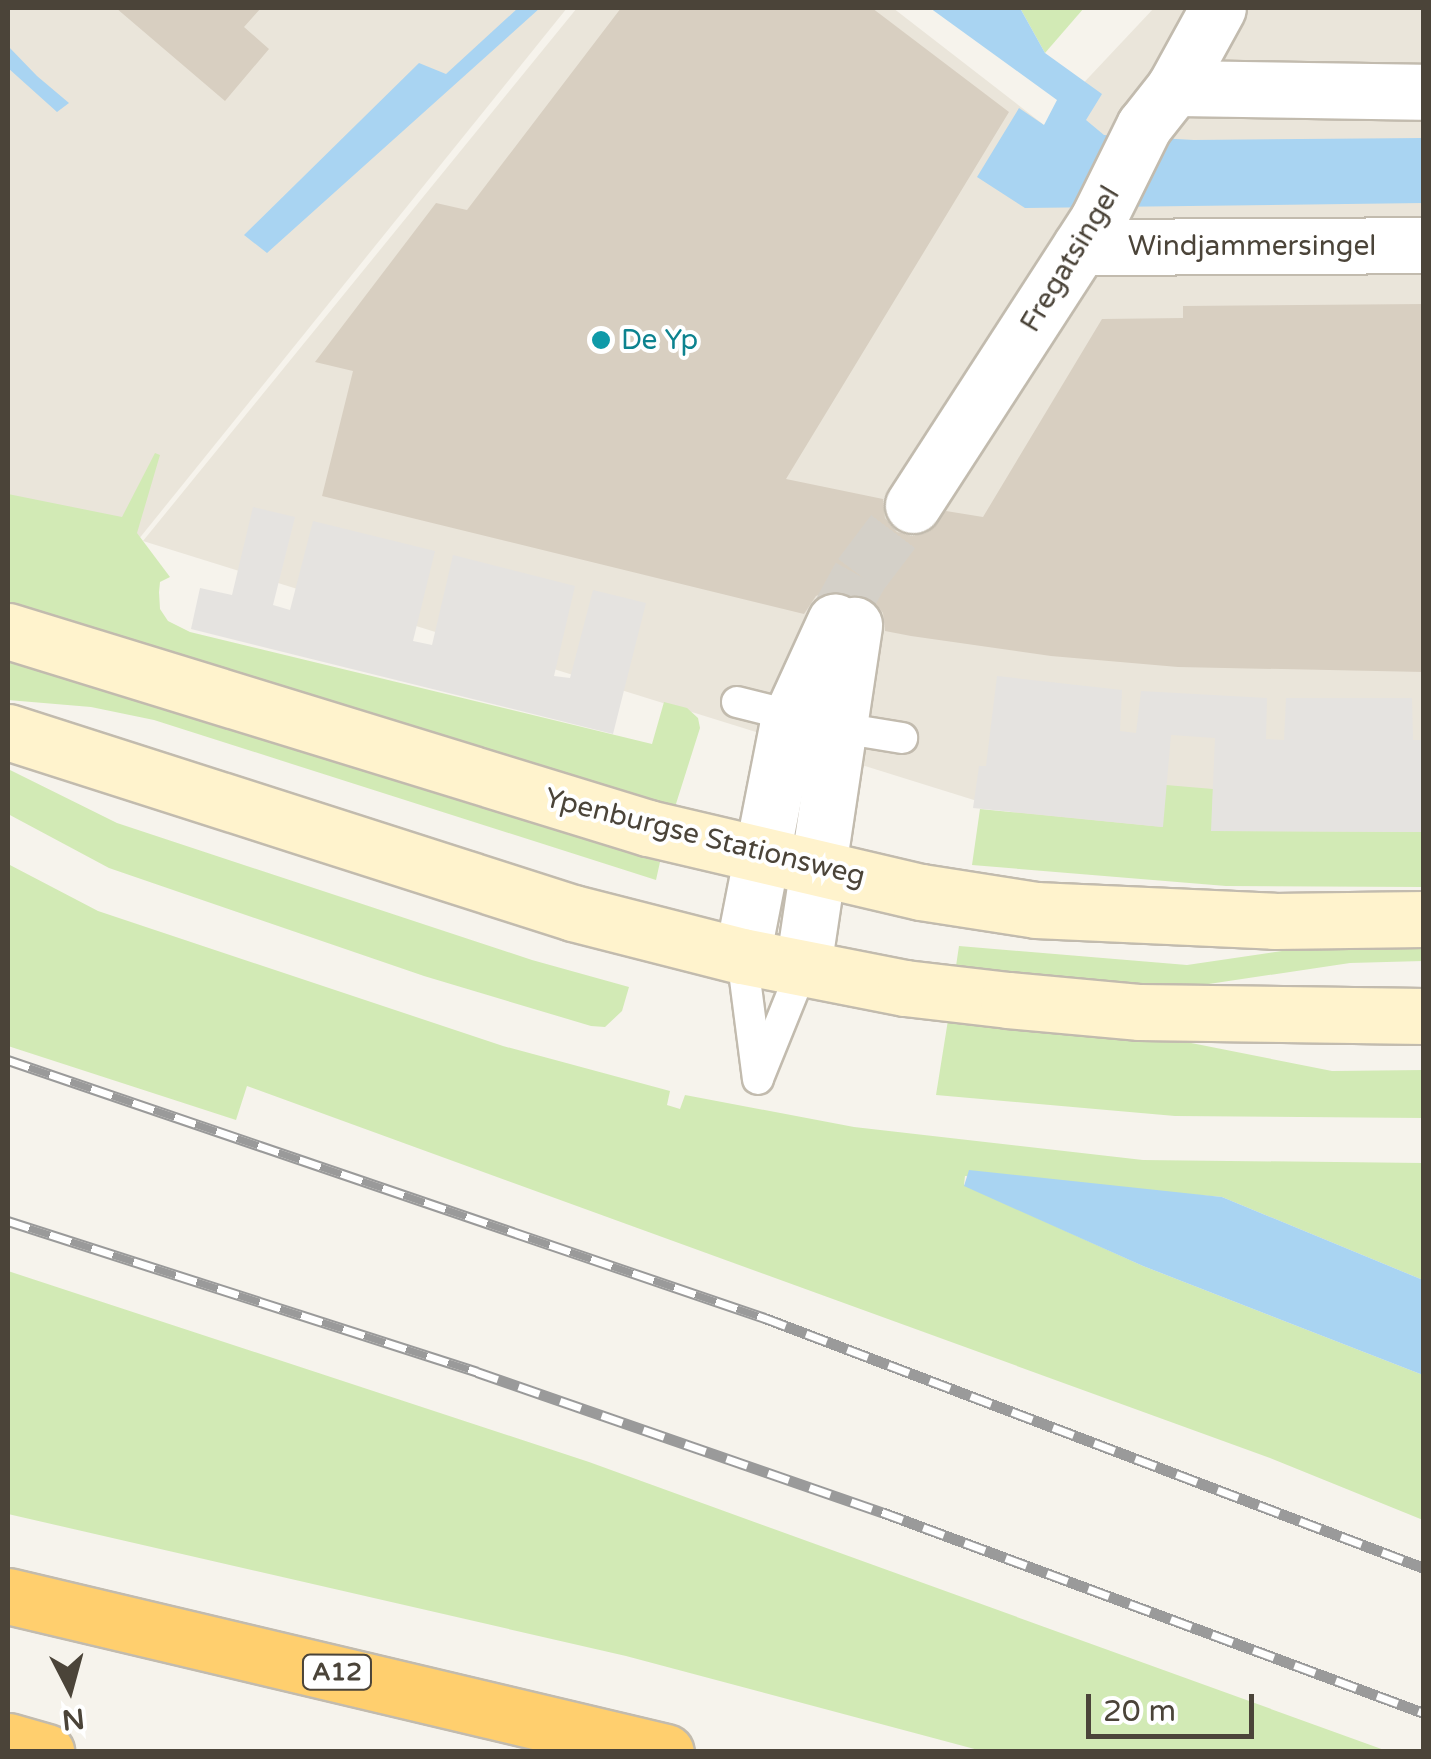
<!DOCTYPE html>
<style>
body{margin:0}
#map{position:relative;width:1431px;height:1759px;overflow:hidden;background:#f6f3ec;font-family:"Varela Round",sans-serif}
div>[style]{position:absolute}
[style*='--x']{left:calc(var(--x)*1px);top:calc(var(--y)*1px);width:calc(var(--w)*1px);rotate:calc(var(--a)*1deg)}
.residential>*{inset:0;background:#eae5da}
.green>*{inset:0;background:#d2eab5}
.parking>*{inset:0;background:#e5e3e0}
.water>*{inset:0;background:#a9d4f2}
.building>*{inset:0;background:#d8cfc1}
.street-tunnel>*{height:55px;margin-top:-27.5px;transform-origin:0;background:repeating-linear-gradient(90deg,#d4d0c8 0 55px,transparent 0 83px)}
.roads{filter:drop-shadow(2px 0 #c2bbae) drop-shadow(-2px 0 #c2bbae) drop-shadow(0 2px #c2bbae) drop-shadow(0 -2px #c2bbae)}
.lane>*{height:30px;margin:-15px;padding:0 15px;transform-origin:15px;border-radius:15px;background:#fff}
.street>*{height:55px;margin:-27.5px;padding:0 27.5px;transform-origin:27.5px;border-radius:27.5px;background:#fff}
.secondary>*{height:55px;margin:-27.5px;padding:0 27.5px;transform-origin:27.5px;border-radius:27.5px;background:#fff3cd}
.highway>*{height:55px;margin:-27.5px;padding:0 27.5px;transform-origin:27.5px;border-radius:27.5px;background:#ffcf6e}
.rail>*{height:11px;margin-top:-5.5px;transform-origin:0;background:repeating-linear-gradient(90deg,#fff 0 22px,#9a9a9a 0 44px);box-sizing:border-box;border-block:2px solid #9a9a9a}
.dots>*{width:28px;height:28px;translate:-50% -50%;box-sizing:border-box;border:5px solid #fff;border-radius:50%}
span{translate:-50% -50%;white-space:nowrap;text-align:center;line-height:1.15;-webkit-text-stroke:8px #fff;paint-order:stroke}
.shield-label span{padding:2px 8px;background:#fff;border:2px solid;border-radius:8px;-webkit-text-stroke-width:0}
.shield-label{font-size:25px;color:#4b4439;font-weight:700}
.street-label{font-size:28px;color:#4b4439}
.culture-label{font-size:28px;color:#0d838f}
.left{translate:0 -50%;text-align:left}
.frame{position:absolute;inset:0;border:10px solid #4b4439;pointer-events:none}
.north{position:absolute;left:20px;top:1639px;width:100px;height:100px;-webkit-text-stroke:8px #fff;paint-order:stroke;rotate:174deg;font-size:28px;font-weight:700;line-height:40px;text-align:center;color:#4b4439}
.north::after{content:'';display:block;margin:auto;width:35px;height:45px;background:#4b4439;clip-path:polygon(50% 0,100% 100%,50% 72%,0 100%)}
.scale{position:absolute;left:1086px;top:1694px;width:168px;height:45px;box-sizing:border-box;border:5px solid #4b4439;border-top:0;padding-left:12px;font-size:30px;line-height:35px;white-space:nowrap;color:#4b4439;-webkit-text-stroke:8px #fff;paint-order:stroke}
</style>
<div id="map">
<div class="residential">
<div style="clip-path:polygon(8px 8px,567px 8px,84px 607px,8px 562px)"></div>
<div style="clip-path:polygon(577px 8px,893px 8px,1044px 125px,1154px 8px,1423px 8px,1423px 832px,1080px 833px,143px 541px)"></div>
</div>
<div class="green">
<div style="clip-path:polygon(1020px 8px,1084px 8px,1045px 53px)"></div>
<div style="clip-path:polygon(155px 453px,160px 455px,137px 533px,170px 577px,160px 582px,159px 592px,160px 609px,168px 621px,190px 632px,652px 744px,664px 702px,687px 708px,698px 718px,700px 728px,675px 807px,8px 602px,8px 494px,122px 517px)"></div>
<div style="clip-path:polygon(8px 658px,660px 862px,656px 880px,154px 720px,91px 707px,8px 700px)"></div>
<div style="clip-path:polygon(8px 769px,117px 823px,532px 960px,629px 987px,622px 1011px,605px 1027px,591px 1026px,424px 976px,109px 868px,8px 814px)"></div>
<div style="clip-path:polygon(1166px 785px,1213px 789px,1212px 831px,1423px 832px,1423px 887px,1226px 886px,972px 865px,980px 809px,1162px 827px)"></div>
<div style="clip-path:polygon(8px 864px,98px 911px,503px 1046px,670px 1091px,667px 1105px,680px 1109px,685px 1095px,854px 1127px,1143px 1160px,1423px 1163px,1423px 1280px,1222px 1197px,965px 1176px,964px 1185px,1143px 1266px,1423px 1375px,1423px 1520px,1270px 1458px,247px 1086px,236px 1120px,8px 1046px)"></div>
<div style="clip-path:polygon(1423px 941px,1423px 961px,1350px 963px,1202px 985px,1098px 982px,956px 966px,959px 946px,1187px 965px,1343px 942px)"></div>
<div style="clip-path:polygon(948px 1020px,1181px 1041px,1332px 1071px,1423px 1070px,1423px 1118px,1175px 1116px,936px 1095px)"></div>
<div style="clip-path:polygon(8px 1271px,589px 1462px,1387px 1751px,982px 1751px,626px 1656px,8px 1514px)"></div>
</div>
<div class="parking">
<div style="clip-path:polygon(253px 507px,295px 517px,273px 605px,290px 610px,313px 521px,435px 551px,413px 641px,432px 645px,453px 555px,575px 586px,554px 676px,570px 678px,593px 590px,646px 603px,613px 734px,191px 629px,200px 588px,232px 595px)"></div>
<div style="clip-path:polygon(997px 676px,1122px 690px,1120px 731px,1136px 733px,1141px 691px,1267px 698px,1266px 739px,1284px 740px,1286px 698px,1412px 698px,1413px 740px,1423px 740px,1423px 832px,1211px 831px,1215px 738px,1171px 735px,1163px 827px,973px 808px,979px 766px,986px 766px)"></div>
</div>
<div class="water">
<div style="clip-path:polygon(518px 8px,540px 8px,267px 253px,244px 235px,419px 63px,446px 74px)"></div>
<div style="clip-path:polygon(930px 8px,1020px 8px,1045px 53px,1102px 94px,1086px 120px,1104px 135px,1194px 140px,1423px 138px,1423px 203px,1025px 208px,977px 177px,1019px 108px,1044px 125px,1057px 100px)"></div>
<div style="clip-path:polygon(8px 46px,37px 76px,69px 103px,57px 112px,8px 68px)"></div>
<div style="clip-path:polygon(969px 1170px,1222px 1197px,1423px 1280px,1423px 1375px,1143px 1266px,964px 1186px)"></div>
</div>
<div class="building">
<div style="clip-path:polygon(116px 8px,261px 8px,244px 27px,269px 49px,225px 101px)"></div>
<div style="clip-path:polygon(621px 8px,872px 8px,1009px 112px,786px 479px,883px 499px,885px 518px,897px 532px,912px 536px,926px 533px,946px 511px,983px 517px,1102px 319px,1183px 318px,1183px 306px,1424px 304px,1424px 672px,1178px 667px,1051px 656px,911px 636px,885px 631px,883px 613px,873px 600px,860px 594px,831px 590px,816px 596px,804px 614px,322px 496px,353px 371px,315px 362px,436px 203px,467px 210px)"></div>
</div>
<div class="street-tunnel">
<div style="--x:835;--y:621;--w:52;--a:-61.5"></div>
<div style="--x:860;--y:575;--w:88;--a:-52.9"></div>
</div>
<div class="roads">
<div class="lane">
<div style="--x:737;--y:702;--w:107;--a:14"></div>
<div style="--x:841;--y:728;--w:62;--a:9.3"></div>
<div style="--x:742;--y:956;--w:124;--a:82.6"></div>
<div style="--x:759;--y:1076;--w:118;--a:-68"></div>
</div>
<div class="street">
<div style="--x:1174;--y:88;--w:250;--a:0.9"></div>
<div style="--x:1080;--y:247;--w:344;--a:-0.3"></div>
<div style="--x:913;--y:505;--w:341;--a:-57.1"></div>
<div style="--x:1098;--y:219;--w:104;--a:-63.7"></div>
<div style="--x:1144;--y:126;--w:48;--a:-51.7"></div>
<div style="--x:1174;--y:88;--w:91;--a:-61.2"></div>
<div style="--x:742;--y:956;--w:234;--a:-78.9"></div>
<div style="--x:787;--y:726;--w:115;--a:-65.4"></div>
<div style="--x:803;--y:967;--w:346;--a:-81.5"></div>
</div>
<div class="secondary">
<div style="--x:8;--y:631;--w:670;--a:17.11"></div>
<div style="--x:648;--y:828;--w:280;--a:13.2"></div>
<div style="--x:921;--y:892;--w:116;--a:8.9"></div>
<div style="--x:1036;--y:910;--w:238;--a:2.6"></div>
<div style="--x:1274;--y:921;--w:150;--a:-0.8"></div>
<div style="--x:8;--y:732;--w:593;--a:17.76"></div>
<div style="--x:573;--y:913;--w:174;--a:14.3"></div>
<div style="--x:742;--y:956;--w:166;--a:11.1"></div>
<div style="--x:905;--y:988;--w:104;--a:6.6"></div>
<div style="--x:1008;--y:1000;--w:133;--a:5.2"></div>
<div style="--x:1140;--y:1012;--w:284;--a:0.8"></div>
</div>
<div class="highway">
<div style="--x:8;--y:1596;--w:676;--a:13.34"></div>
<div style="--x:8;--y:1741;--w:40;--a:16"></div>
</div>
</div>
<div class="rail">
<div style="--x:8;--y:1060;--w:800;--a:18.82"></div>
<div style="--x:765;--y:1318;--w:705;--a:20.77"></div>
<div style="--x:8;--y:1221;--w:493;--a:17.8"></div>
<div style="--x:477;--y:1372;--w:429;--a:19.1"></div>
<div style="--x:882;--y:1512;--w:578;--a:20.35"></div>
</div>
<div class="dots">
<div style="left:601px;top:340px;background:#0f9aa8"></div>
</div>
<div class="shield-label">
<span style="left:337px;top:1672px">A12</span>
</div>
<div class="street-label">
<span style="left:1252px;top:246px">Windjammersingel</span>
<span style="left:1070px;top:259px;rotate:-59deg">Fregatsingel</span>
<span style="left:705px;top:837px;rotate:14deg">Ypenburgse Stationsweg</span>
</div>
<div class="culture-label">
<span class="left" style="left:621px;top:340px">De Yp</span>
</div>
<div class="frame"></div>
<div class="north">N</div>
<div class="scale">20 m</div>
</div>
